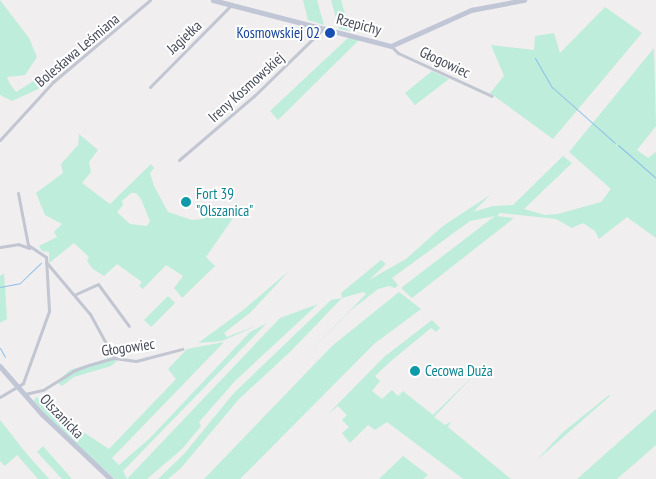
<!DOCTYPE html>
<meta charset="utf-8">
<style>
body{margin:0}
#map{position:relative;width:656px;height:479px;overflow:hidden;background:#f0eeee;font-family:"PT Sans Narrow",sans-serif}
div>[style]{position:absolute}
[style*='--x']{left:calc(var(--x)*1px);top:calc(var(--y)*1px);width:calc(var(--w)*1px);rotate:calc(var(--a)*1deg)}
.green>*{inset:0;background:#beeddb;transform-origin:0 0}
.stream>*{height:1px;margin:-0.5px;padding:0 0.5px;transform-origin:0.5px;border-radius:0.5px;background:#8cbfe8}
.street>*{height:3px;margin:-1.5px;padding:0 1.5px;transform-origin:1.5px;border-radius:1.5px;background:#c2c6d2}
.secondary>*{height:4.5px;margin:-2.25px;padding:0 2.25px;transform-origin:2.25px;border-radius:2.25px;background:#c1c6d6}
.dots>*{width:14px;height:14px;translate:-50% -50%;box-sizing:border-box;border:2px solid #fff;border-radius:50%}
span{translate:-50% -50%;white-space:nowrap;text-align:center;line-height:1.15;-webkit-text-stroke:4px #fff;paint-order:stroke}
.street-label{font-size:15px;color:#474c5a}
.transit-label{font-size:15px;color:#164399}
.right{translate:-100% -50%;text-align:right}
.culture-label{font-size:15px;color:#0d838f}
.left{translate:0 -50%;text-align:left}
</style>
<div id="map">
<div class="green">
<div style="clip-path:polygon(0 0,29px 38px,37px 57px,25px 75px,7px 77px,10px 84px,16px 92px,40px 77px,47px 85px,12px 101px,0 95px)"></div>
<div style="clip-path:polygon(303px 0,317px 0,324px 25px,308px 20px)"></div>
<div style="clip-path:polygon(331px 0,341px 0,350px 31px,339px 29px)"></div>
<div style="clip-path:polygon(605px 7px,642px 33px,553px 139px,490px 93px,504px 76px,491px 45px,534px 50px,535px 36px,554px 33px,560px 53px)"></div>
<div style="clip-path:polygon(349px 37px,359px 40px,278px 120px,270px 111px)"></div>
<div style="clip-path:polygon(654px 48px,656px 126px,637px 150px,648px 158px,656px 152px,656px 238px,627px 217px,599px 239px,595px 231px,583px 223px,572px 228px,556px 219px,500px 213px,497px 216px,514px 218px,412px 298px,401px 288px,495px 216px,470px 221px,392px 278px,398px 285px,395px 288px,389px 286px,378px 289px,350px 311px,292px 370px,366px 294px,363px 292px,342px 298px,291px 351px,239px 399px,181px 468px,168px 479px,158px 479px,184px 454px,233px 394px,331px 300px,342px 298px,341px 293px,381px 260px,386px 264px,369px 280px,406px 259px,443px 226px,490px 195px,473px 212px,493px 206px,513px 205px,563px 156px,572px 163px,524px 209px,545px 215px,558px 214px,601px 202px,611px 189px,569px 152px)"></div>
<div style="clip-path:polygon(432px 71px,449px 79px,415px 105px,405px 93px)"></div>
<div style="clip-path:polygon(evenodd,79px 134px,98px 150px,89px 162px,91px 172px,82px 183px,110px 204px,151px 164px,154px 168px,150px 173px,154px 186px,168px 212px,192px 220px,202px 219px,217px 210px,233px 218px,206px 257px,215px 266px,182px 298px,174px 288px,183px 276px,166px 265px,143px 289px,139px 286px,142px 282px,117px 264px,104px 276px,93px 269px,87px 261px,89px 257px,74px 243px,49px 263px,49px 252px,42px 251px,39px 246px,57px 237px,54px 232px,62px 224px,45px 215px,36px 193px,63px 173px,61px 164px,78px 145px,79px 134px,131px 193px,136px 193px,141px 199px,150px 221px,147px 226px,130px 224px,117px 212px,123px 205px,122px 201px,131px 193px)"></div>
<div style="clip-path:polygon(289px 271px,251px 312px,224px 333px,227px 337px,258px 325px,222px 341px,198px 343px,242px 311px)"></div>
<div style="clip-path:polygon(4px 273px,7px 319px,0 323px,0 276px)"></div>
<div style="clip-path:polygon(399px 292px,421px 309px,374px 344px,240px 479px,204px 479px,332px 346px)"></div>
<div style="left:168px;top:296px;width:10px;height:34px;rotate:45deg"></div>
<div style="clip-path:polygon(318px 304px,235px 381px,199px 422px,201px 426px,182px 449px,147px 479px,115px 479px,53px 423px,34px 401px,36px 397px,47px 403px,59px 416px,109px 449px,176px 379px,168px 369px,187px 349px,224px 342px,112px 458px,119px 465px,150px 438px,250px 332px,267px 323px,123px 471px,127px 479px,280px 318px)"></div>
<div style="clip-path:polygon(432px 320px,440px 328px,436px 332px,431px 328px,391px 361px,375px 376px,380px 381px,372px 391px,382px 399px,392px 390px,398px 396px,403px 391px,433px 415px,475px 374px,434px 417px,445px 425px,451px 422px,448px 427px,511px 479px,463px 479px,387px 422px,375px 430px,368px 425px,350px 443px,342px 433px,349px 427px,342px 420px,347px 415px,338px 406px,328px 414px,384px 357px)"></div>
<div style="clip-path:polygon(112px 357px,117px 361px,111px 366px,74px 377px,62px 386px,57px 382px,70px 370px)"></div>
<div style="clip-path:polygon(609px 395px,610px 396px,537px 460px,562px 433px)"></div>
<div style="clip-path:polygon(656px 409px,656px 445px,617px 479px,577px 479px)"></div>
<div style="clip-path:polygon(0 420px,26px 453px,49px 479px,38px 479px,17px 455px,5px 466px,0 461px)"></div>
<div style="clip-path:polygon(43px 446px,72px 479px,62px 479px,37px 452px)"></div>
<div style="clip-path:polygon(403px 456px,428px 475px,423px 479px,379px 479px)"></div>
</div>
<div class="stream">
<div style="--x:535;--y:58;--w:34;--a:60"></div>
<div style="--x:552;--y:87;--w:84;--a:41.6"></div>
<div style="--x:618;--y:145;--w:50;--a:41"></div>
<div style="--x:0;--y:287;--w:20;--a:-11"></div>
<div style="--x:20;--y:283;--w:29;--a:-44"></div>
<div style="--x:0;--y:348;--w:10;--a:61"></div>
</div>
<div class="street">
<div style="--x:391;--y:46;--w:10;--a:45"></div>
<div style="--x:398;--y:53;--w:103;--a:24.6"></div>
<div style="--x:150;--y:87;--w:117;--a:-45.3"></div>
<div style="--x:0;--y:140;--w:79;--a:-47.6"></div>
<div style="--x:53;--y:82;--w:127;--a:-40.2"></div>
<div style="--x:179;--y:160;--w:99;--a:-40.5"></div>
<div style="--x:254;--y:96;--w:98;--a:-44.2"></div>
<div style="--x:0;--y:247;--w:18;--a:-9"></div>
<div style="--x:18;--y:244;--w:12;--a:20"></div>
<div style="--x:46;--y:262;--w:68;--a:49.8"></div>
<div style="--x:90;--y:314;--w:50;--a:61.4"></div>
<div style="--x:76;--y:294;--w:24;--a:-24"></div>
<div style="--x:98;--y:284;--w:52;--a:53.6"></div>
<div style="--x:25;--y:394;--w:18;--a:-13"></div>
<div style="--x:43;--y:390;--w:36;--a:-32"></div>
<div style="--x:73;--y:371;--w:17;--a:-21"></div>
<div style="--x:89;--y:365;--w:26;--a:-16"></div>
<div style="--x:114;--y:358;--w:22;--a:8"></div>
<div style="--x:136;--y:361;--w:48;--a:-14.6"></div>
<div style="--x:0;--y:397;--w:27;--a:-31"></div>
<div style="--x:23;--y:383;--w:77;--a:-70.1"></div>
<div style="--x:49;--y:311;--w:54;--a:-93.2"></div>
<div style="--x:46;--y:257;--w:22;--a:-146"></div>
<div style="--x:28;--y:245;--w:53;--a:-100.9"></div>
</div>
<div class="secondary">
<div style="--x:213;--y:0;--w:184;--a:14.5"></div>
<div style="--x:391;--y:46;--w:88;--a:-24.2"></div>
<div style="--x:471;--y:10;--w:54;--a:-10.7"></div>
<div style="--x:0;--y:366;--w:64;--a:48.8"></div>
<div style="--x:42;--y:414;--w:95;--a:43.3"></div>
</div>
<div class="dots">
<div style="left:330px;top:33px;background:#1a4fb4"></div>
<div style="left:186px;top:202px;background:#0f9aa8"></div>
<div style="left:415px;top:371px;background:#0f9aa8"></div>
</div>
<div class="street-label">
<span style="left:359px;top:24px;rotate:15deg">Rzepichy</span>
<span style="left:184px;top:37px;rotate:-43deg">Jagiełka</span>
<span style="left:77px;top:50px;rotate:-40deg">Bolesława Leśmiana</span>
<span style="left:445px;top:62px;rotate:25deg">Głogowiec</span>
<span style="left:246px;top:87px;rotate:-42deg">Ireny Kosmowskiej</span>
<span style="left:128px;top:347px;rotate:-8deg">Głogowiec</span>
<span style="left:62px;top:416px;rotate:46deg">Olszanicka</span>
</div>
<div class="transit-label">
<span class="right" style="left:320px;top:33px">Kosmowskiej 02</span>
</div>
<div class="culture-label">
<span class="left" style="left:196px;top:202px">Fort 39<br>"Olszanica"</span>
<span class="left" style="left:425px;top:371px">Cecowa Duża</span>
</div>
</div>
